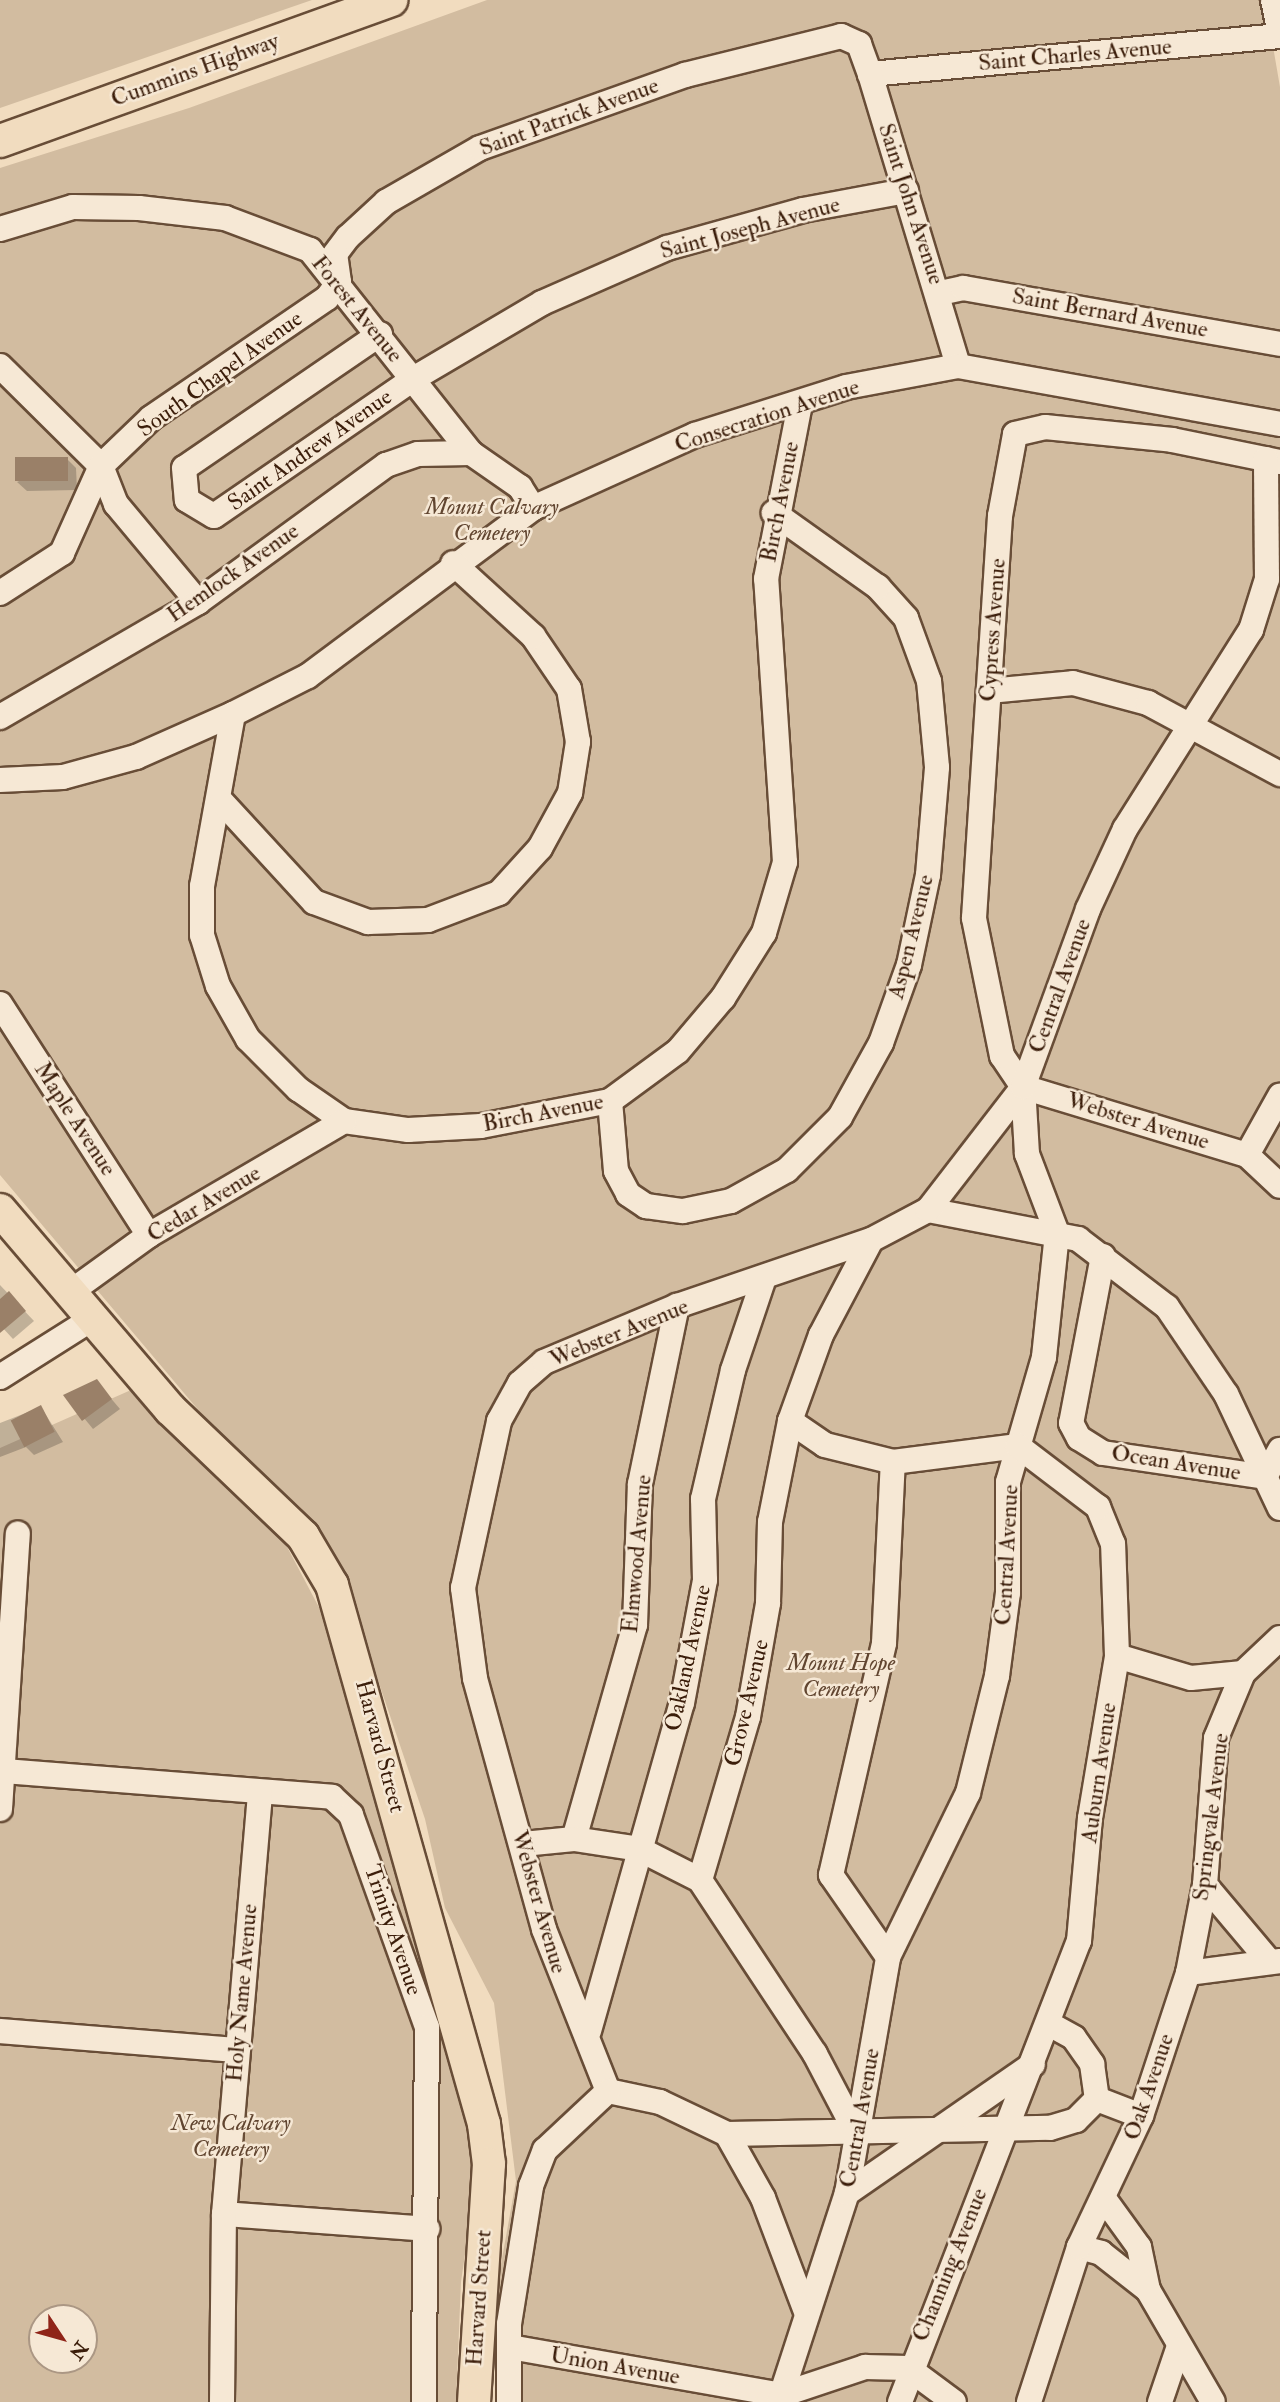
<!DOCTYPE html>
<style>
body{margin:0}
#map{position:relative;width:1280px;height:2402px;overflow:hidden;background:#f1dcbf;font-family:"IM FELL Double Pica",serif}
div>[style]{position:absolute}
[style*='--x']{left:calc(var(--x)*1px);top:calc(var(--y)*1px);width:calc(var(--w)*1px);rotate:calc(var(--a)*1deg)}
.green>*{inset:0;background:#d2bca0}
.shadow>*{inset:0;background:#0003}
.building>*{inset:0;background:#9a8068;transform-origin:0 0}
.roads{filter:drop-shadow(2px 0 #684d37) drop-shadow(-2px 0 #684d37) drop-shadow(0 2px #684d37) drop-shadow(0 -2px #684d37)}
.minor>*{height:24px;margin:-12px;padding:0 12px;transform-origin:12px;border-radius:12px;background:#f6e8d5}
.major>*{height:32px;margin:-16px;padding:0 16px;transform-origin:16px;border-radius:16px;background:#f1dcbf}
span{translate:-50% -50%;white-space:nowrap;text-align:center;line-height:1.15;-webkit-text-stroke:5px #f6e8d5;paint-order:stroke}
.street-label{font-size:23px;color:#3b1d0a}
.park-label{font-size:23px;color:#614530;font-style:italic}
.north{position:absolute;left:28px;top:2304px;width:70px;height:70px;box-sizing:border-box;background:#f6e8d5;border:2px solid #ab9784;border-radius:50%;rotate:126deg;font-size:19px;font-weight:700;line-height:28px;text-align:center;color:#3b1d0a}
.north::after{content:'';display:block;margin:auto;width:24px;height:32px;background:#8f2418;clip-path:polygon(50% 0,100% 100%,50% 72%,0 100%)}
</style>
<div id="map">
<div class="green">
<div style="clip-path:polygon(0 0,312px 0,0 108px)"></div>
<div style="clip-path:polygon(487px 0,1265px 0,1280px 87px,1280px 2402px,495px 2402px,497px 2286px,516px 2181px,494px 2003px,445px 1908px,425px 1819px,344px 1580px,301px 1508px,211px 1425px,0 1175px,0 168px,189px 108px)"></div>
<div style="clip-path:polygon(evenodd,131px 1390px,285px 1543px,332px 1632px,459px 2092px,476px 2178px,461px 2282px,456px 2402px,0 2402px,0 1448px,131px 1390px,42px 2318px,84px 2318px,84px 2360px,42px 2360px,42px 2318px)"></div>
</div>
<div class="shadow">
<div style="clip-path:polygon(67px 459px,76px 468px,77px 490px,27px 491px,17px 482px)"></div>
<div style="clip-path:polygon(0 1285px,34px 1321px,13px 1339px,0 1325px)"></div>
<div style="clip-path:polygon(97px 1382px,120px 1409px,93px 1429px,66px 1396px)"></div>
<div style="clip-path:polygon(41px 1407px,63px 1442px,34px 1455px,26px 1447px,0 1457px,0 1423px)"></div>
</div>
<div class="building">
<div style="left:68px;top:457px;width:24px;height:53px;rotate:90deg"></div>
<div style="clip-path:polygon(9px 1291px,26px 1311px,0 1333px,0 1299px)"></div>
<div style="clip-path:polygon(97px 1379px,112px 1399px,82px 1421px,63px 1395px)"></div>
<div style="left:41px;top:1405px;width:30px;height:34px;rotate:63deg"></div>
</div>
<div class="roads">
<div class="minor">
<div style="--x:1273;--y:0;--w:34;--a:78"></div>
<div style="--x:870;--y:74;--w:412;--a:-5.3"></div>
<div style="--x:0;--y:229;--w:76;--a:-16.8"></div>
<div style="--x:73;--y:207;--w:66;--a:0.9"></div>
<div style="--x:139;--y:208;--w:87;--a:6.6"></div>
<div style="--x:225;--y:218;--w:91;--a:20.6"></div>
<div style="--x:310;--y:250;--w:259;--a:51.6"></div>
<div style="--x:471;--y:453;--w:60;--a:34.8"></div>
<div style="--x:520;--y:487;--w:25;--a:58"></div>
<div style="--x:339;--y:282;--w:28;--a:-98"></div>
<div style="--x:335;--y:254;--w:21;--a:-53"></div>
<div style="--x:348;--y:237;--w:52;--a:-42.6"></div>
<div style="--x:386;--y:202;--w:108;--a:-29.9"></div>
<div style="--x:480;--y:148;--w:218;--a:-19.6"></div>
<div style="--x:685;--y:75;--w:161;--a:-14"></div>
<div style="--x:841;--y:36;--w:20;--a:24"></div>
<div style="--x:859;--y:44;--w:32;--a:70"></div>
<div style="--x:870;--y:74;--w:305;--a:73.2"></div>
<div style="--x:940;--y:293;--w:24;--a:-12"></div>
<div style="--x:963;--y:288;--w:322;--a:10"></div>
<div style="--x:380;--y:334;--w:237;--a:145.6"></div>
<div style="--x:184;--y:468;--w:32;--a:85"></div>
<div style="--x:187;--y:500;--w:31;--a:31"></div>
<div style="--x:214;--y:516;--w:242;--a:-34.5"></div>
<div style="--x:413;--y:379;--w:150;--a:-30.5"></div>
<div style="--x:542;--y:303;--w:137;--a:-23.7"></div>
<div style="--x:667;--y:248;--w:141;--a:-15.6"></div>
<div style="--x:803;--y:210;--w:105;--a:-10.5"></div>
<div style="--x:0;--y:366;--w:142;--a:44.7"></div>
<div style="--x:101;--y:466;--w:41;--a:68.5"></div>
<div style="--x:116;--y:504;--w:128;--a:50.1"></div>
<div style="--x:0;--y:593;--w:74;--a:-32.8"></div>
<div style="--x:62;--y:553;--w:95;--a:-65.9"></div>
<div style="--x:101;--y:466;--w:69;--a:-43.8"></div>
<div style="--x:151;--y:418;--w:213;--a:-34.3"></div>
<div style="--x:327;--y:298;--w:20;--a:-53"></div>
<div style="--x:989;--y:691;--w:84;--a:-5.4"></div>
<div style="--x:1073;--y:683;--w:78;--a:14.9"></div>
<div style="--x:1148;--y:703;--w:150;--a:28.3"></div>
<div style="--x:233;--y:714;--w:175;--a:100.2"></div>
<div style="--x:202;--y:886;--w:49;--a:90"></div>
<div style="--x:202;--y:935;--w:53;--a:72.6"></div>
<div style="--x:218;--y:986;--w:61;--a:60.5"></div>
<div style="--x:248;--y:1039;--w:71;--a:45"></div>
<div style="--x:298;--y:1089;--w:56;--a:34.8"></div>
<div style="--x:344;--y:1121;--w:65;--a:8"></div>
<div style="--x:408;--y:1130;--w:73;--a:-3.1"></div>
<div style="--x:481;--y:1126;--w:131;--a:-11"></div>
<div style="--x:610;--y:1101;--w:84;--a:-36.3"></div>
<div style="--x:678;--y:1051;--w:70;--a:-49.7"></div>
<div style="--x:723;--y:998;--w:77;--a:-57.8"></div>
<div style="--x:764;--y:933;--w:74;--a:-73.5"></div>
<div style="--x:785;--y:862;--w:284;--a:-93.8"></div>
<div style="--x:766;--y:579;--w:178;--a:-79"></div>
<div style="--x:0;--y:717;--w:229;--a:-30.1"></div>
<div style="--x:198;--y:602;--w:233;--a:-36.1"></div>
<div style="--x:386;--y:465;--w:34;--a:-19"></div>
<div style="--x:418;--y:454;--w:53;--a:-1.1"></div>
<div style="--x:0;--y:780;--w:63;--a:-2.7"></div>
<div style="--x:63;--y:777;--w:76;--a:-15.3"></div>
<div style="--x:136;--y:757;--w:106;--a:-23.9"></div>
<div style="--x:233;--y:714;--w:84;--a:-26.9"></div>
<div style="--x:308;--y:676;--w:281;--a:-36.7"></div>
<div style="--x:533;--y:508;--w:178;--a:-24.3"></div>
<div style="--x:695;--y:435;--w:158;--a:-17.6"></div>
<div style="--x:846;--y:387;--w:114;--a:-10.6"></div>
<div style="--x:958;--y:366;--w:327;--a:10.2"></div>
<div style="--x:222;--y:802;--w:136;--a:47.4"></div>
<div style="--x:314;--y:902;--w:58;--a:20.3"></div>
<div style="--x:368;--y:922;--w:60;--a:-1.9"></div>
<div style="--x:428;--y:920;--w:76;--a:-20.8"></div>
<div style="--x:499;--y:893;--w:61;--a:-47.7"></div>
<div style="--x:540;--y:848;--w:63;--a:-61.4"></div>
<div style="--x:570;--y:793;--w:52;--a:-81.1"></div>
<div style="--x:578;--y:742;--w:54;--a:-99.6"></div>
<div style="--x:569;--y:689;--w:64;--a:-124.2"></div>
<div style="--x:533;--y:636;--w:108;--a:-137.6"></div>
<div style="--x:0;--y:1004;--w:275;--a:57.2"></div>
<div style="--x:1023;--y:1087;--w:37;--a:-124"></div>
<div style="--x:1002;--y:1056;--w:141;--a:-101.5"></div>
<div style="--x:974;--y:918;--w:403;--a:-86.3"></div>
<div style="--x:1000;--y:516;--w:83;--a:-79.6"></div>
<div style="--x:1015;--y:434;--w:31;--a:-13"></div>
<div style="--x:1045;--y:427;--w:128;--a:5.8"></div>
<div style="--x:1172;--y:440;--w:110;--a:11.5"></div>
<div style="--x:1023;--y:1087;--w:234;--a:16.9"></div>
<div style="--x:1247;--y:1155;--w:45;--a:43.2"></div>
<div style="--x:610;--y:1101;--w:70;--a:85.1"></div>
<div style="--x:616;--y:1171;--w:26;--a:62"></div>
<div style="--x:628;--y:1194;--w:22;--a:34"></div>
<div style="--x:646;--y:1206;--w:37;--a:8"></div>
<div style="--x:683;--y:1211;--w:49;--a:-11.8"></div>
<div style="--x:731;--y:1201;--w:64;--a:-29"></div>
<div style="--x:787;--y:1170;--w:75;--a:-45"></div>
<div style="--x:840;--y:1117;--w:85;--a:-61"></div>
<div style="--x:881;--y:1043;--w:83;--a:-70.3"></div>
<div style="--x:909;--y:965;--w:92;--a:-78.1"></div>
<div style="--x:928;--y:875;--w:108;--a:-85.2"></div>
<div style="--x:937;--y:767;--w:86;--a:-95.3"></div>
<div style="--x:929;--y:681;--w:67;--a:-110.1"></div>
<div style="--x:906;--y:618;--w:42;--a:-132.1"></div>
<div style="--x:878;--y:587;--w:128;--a:-144.6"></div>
<div style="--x:1247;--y:1155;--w:68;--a:-60.8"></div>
<div style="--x:928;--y:1210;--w:153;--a:10.9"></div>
<div style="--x:1078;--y:1239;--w:112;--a:37.4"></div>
<div style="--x:1167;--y:1307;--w:105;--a:55.9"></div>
<div style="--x:1226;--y:1394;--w:126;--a:64.7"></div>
<div style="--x:1103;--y:1256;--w:170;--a:100.8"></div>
<div style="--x:1071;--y:1423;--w:17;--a:62"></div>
<div style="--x:1079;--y:1438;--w:28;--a:32"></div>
<div style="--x:1103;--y:1453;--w:164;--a:8.4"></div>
<div style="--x:69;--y:1293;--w:99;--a:-35.9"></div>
<div style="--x:149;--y:1235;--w:226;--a:-30.3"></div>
<div style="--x:0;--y:1377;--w:107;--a:-32.3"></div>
<div style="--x:790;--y:1421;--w:42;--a:34.4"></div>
<div style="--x:825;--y:1445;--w:70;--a:14"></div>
<div style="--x:893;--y:1462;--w:126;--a:-7.3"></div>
<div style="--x:1265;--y:1477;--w:31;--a:-61"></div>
<div style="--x:1117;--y:1656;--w:77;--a:16.6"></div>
<div style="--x:1191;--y:1678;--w:52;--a:-5.5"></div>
<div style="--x:4;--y:1771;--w:329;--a:4.5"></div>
<div style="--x:332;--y:1797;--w:26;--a:43"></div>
<div style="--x:351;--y:1815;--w:225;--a:70.3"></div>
<div style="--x:427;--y:2027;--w:375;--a:90.5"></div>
<div style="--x:0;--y:1809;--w:276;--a:-86.3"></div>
<div style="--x:574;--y:1839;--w:223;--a:-74.1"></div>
<div style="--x:635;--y:1625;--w:141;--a:-88"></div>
<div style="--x:640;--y:1484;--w:182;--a:-78.3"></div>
<div style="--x:523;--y:1844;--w:51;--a:-5.6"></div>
<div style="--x:574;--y:1839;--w:66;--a:8.7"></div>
<div style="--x:639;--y:1849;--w:68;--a:26.9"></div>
<div style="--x:1205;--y:1885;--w:99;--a:49.9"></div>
<div style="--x:888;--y:1957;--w:100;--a:-124.8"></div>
<div style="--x:831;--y:1875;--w:238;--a:-77.1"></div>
<div style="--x:884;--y:1643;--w:181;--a:-87.2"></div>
<div style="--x:1188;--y:1973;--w:93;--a:-7.4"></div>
<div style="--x:1051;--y:2025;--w:26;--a:29"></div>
<div style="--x:1074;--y:2038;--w:32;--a:55"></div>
<div style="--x:1092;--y:2064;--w:35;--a:82"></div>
<div style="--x:0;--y:2031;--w:237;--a:4.6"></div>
<div style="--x:589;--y:2031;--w:341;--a:-74.2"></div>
<div style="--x:682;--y:1703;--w:125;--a:-79.4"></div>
<div style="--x:705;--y:1580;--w:81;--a:-91.4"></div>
<div style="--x:703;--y:1499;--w:132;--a:-76.9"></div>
<div style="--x:733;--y:1370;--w:94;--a:-71.4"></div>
<div style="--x:608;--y:2091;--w:174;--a:-111.6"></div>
<div style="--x:544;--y:1929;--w:260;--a:-105.4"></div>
<div style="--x:475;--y:1678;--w:91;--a:-97.6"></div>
<div style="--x:463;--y:1588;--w:171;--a:-77.8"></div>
<div style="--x:499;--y:1421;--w:43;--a:-61.1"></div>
<div style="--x:520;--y:1383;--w:32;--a:-41"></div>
<div style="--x:544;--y:1362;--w:144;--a:-22.8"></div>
<div style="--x:677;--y:1306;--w:205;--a:-18.8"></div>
<div style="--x:871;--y:1240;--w:64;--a:-27.8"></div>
<div style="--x:928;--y:1210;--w:155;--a:-52.3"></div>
<div style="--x:608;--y:2091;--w:53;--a:11.9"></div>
<div style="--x:660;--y:2102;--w:74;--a:25.5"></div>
<div style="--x:727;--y:2134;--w:323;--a:-1.1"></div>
<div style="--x:1050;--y:2128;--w:27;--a:-17"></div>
<div style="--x:1076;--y:2120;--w:30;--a:-45"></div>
<div style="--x:1097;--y:2099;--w:47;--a:21.1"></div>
<div style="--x:727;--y:2134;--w:73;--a:60.6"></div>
<div style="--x:763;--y:2198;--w:122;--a:69.3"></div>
<div style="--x:858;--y:2136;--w:93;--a:-117.7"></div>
<div style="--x:815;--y:2054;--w:209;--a:-123.5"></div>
<div style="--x:700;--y:1880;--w:170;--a:-73.6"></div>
<div style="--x:748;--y:1717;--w:116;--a:-80"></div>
<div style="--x:768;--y:1603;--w:81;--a:-88.6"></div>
<div style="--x:770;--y:1522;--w:103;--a:-78.8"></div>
<div style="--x:790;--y:1421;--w:91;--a:-70.2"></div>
<div style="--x:821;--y:1335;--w:107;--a:-62.2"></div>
<div style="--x:847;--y:2193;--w:226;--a:-34.7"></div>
<div style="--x:1105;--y:2200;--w:58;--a:54.1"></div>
<div style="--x:1139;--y:2247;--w:44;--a:78.2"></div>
<div style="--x:1148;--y:2290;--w:129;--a:59.9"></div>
<div style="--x:224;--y:2214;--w:204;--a:4.2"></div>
<div style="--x:1079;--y:2247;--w:23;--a:15"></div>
<div style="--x:1101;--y:2253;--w:60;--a:38.2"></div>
<div style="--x:510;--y:2347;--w:275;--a:10"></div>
<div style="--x:781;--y:2395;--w:89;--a:-18.4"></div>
<div style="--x:865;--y:2367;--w:43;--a:1.3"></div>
<div style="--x:908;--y:2368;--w:57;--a:36.5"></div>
<div style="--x:222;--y:2402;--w:188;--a:-89.4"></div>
<div style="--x:224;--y:2214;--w:422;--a:-85.1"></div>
<div style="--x:509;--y:2402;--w:78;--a:-90"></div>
<div style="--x:509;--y:2324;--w:140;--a:-80.9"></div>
<div style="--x:531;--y:2186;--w:39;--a:-69"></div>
<div style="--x:545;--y:2150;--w:86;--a:-43.1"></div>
<div style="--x:779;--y:2402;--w:220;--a:-72"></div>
<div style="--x:847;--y:2193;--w:240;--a:-80.1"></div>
<div style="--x:888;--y:1957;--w:182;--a:-64"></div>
<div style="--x:968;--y:1793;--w:121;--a:-76.1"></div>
<div style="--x:997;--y:1676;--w:84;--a:-82.5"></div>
<div style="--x:1008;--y:1593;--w:111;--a:-90"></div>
<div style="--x:1008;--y:1482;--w:130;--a:-73.9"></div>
<div style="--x:1044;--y:1357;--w:125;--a:-84"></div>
<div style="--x:1057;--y:1233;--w:85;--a:-110.8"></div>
<div style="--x:1027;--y:1154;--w:67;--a:-93.4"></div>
<div style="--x:1023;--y:1087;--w:189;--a:-69.9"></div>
<div style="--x:1088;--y:909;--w:88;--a:-65.2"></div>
<div style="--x:1125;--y:829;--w:236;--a:-57.7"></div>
<div style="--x:1251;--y:630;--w:53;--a:-72.6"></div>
<div style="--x:1267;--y:579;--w:120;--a:-90.5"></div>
<div style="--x:900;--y:2402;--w:495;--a:-68.8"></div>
<div style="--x:1079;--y:1941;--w:123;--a:-84.9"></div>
<div style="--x:1090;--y:1818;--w:164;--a:-80.5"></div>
<div style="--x:1117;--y:1656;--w:112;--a:-92"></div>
<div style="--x:1113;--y:1544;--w:40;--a:-112"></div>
<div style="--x:1098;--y:1507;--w:101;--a:-142.7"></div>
<div style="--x:1029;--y:2402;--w:163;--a:-72.1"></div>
<div style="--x:1079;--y:2247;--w:145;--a:-64.7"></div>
<div style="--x:1141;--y:2116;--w:151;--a:-71.8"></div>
<div style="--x:1188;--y:1973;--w:90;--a:-79.1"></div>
<div style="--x:1205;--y:1885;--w:147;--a:-85.7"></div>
<div style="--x:1216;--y:1738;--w:70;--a:-67.4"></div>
<div style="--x:1243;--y:1673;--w:51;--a:-43.4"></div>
<div style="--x:1160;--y:2402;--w:56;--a:-71.2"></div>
</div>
<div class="major">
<div style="--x:0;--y:141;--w:416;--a:-19.8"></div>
<div style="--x:0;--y:1210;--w:262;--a:49.5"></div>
<div style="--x:170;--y:1409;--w:184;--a:43.7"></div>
<div style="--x:303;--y:1536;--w:57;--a:59.4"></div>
<div style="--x:332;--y:1585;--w:560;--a:74.25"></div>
<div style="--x:484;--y:2124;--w:40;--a:82.9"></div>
<div style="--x:489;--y:2164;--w:238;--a:93.6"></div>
</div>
</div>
<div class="street-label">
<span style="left:1075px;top:55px;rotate:-5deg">Saint Charles Avenue</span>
<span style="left:195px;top:70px;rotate:-20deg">Cummins Highway</span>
<span style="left:569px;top:117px;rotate:-20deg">Saint Patrick Avenue</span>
<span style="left:911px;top:204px;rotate:72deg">Saint John Avenue</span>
<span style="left:750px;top:228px;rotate:-15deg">Saint Joseph Avenue</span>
<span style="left:357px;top:309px;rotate:51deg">Forest Avenue</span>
<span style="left:1110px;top:313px;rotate:10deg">Saint Bernard Avenue</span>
<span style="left:220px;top:374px;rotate:-36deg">South Chapel Avenue</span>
<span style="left:767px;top:416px;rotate:-18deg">Consecration Avenue</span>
<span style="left:310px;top:450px;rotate:-35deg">Saint Andrew Avenue</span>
<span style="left:780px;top:502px;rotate:-79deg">Birch Avenue</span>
<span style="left:233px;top:573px;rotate:-35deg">Hemlock Avenue</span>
<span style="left:993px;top:630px;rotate:-86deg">Cypress Avenue</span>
<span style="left:911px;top:937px;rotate:-76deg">Aspen Avenue</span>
<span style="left:1060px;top:986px;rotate:-70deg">Central Avenue</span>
<span style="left:543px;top:1113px;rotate:-11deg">Birch Avenue</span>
<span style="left:75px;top:1119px;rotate:57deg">Maple Avenue</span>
<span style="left:1138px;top:1121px;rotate:17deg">Webster Avenue</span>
<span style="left:204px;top:1204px;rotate:-31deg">Cedar Avenue</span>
<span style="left:619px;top:1333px;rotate:-22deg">Webster Avenue</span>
<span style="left:1176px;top:1463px;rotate:9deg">Ocean Avenue</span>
<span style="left:637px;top:1554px;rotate:-85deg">Elmwood Avenue</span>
<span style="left:1007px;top:1555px;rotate:-87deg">Central Avenue</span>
<span style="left:688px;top:1658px;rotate:-78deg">Oakland Avenue</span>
<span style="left:747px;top:1703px;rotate:-77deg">Grove Avenue</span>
<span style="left:380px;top:1746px;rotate:75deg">Harvard Street</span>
<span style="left:1099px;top:1773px;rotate:-82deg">Auburn Avenue</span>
<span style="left:1211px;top:1817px;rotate:-83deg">Springvale Avenue</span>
<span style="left:539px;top:1902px;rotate:74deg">Webster Avenue</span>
<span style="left:393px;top:1930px;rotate:71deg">Trinity Avenue</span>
<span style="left:242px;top:1993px;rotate:-85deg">Holy Name Avenue</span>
<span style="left:1149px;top:2087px;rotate:-71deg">Oak Avenue</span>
<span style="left:860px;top:2118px;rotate:-80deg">Central Avenue</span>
<span style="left:950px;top:2265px;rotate:-68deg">Channing Avenue</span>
<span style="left:479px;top:2298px;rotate:-86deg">Harvard Street</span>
<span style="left:615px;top:2366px;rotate:10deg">Union Avenue</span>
</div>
<div class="park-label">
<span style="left:492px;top:520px">Mount Calvary<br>Cemetery</span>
<span style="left:841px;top:1676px">Mount Hope<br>Cemetery</span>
<span style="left:231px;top:2136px">New Calvary<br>Cemetery</span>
</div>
<div class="north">N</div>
</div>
